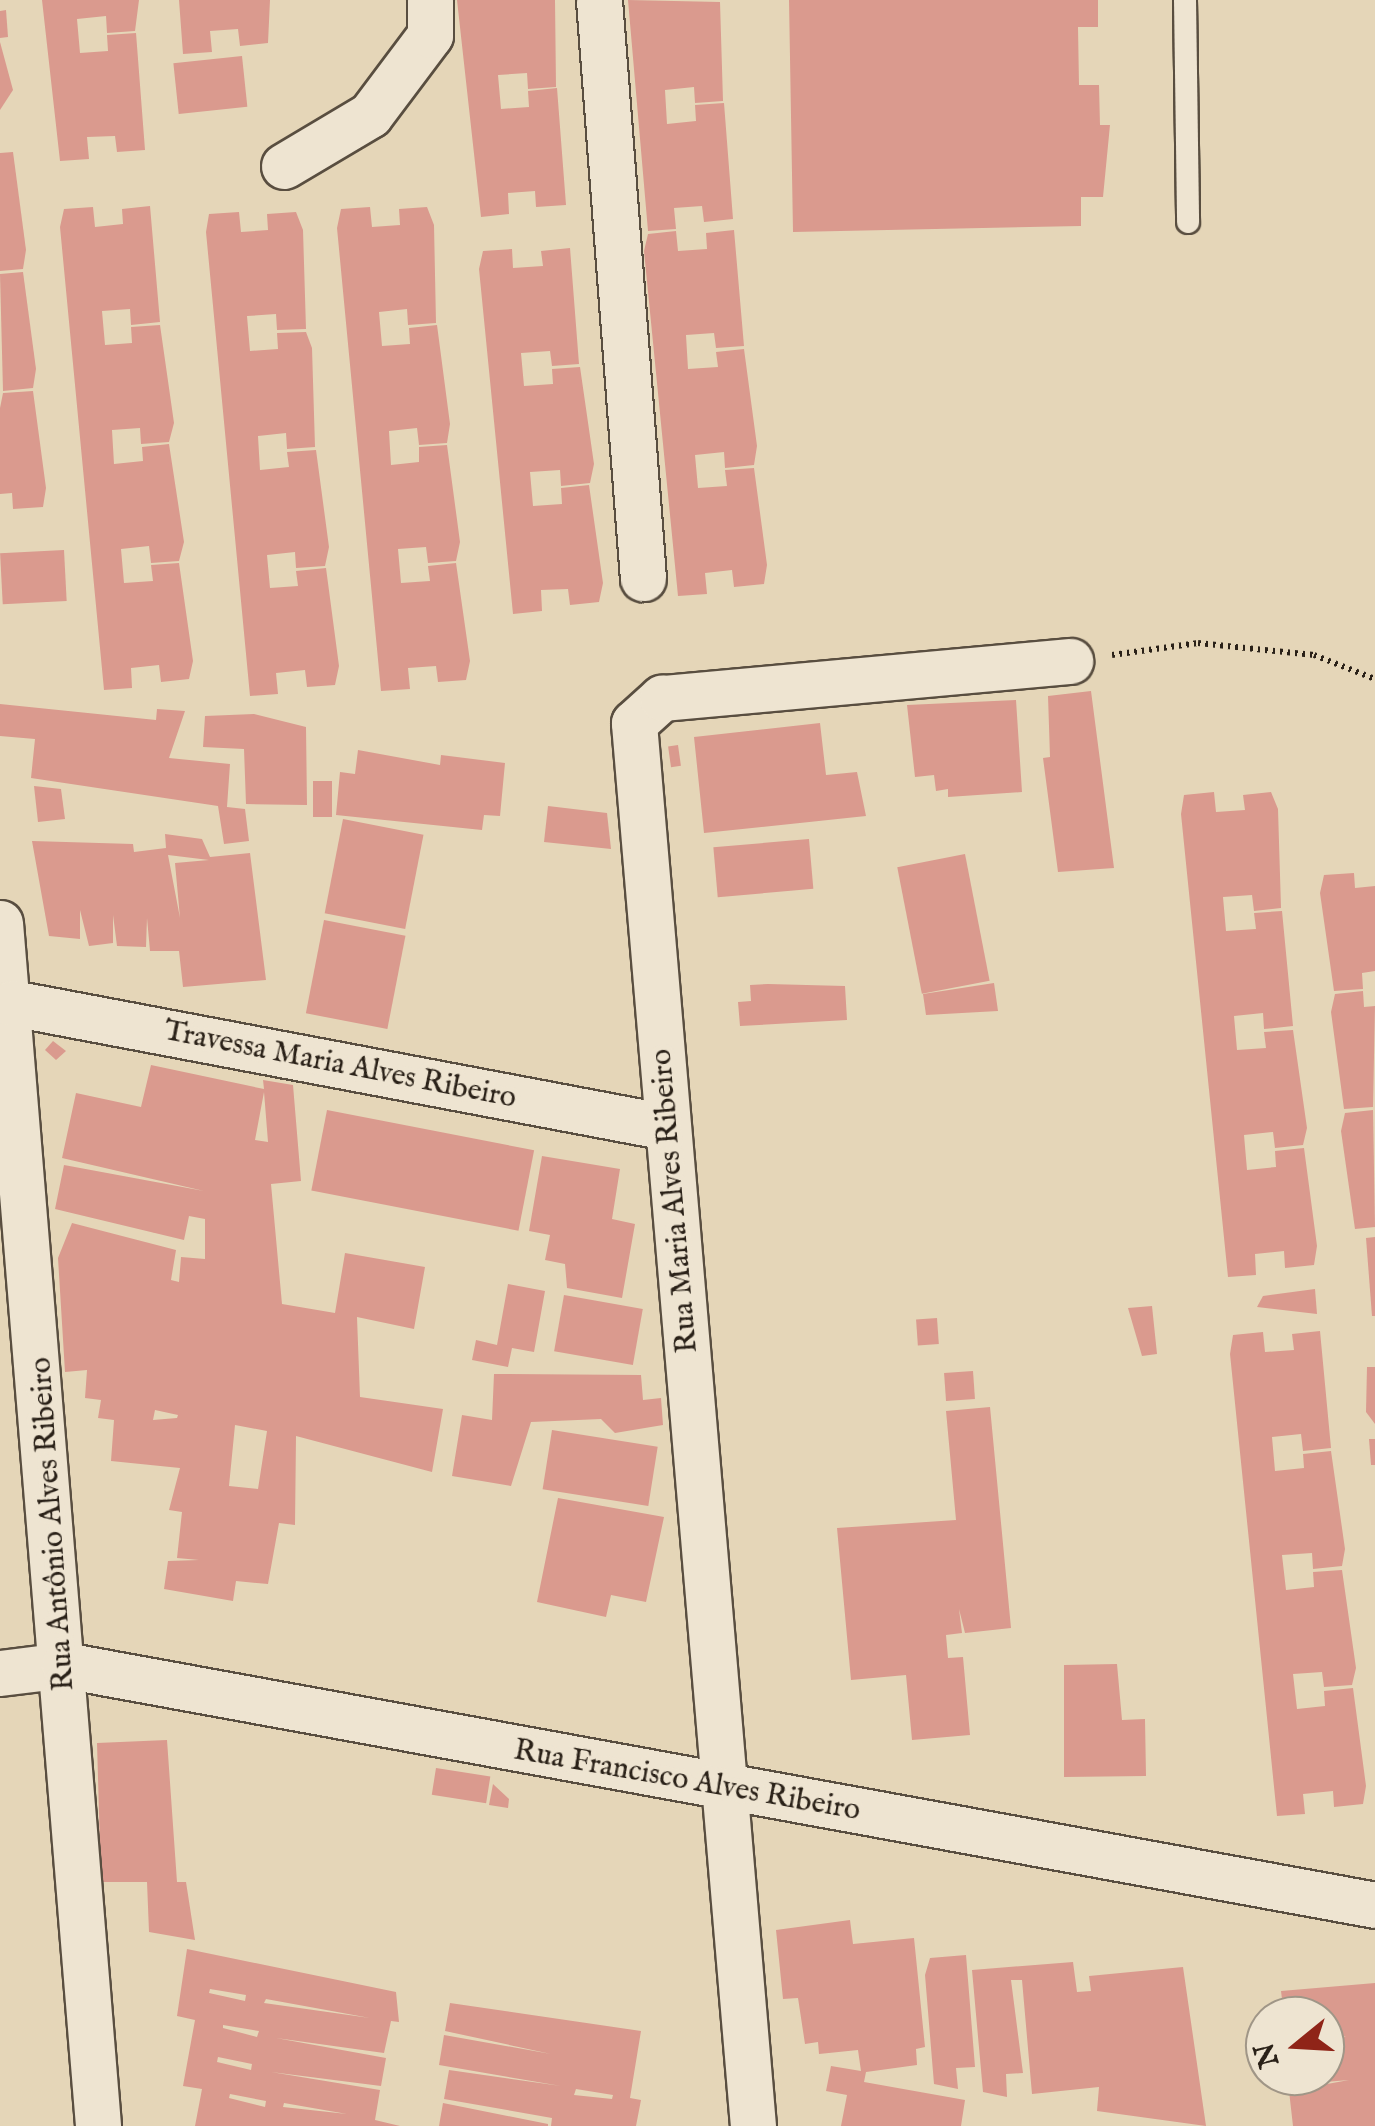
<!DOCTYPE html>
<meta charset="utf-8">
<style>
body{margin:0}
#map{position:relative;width:1375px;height:2126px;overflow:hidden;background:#e5d6b8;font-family:"IM FELL English",serif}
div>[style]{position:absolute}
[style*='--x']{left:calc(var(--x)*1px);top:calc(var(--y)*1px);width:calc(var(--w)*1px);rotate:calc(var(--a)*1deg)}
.building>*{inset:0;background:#da9a8e;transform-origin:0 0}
.path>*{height:6px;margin-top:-3px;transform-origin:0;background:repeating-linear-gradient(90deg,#2a2118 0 2.5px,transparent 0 7.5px)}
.roads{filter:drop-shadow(2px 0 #594e40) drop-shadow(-2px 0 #594e40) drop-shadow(0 2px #594e40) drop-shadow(0 -2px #594e40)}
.lane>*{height:22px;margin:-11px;padding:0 11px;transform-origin:11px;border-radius:11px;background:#eee4d1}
.street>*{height:45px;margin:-22.5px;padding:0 22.5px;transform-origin:22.5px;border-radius:22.5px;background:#eee4d1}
span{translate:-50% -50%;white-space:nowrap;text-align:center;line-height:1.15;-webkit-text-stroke:10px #eee4d1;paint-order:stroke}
.street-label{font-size:30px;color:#2a2118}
.north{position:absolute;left:1245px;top:1996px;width:100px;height:100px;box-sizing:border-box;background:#eee4d1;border:2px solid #a09687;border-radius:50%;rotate:252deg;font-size:28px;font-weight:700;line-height:40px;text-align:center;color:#2a2118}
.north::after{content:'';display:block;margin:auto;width:35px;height:45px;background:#8f2418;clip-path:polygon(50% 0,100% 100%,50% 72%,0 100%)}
</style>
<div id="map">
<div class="building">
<div style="clip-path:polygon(42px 0,139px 0,135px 31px,107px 33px,106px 16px,77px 19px,80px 53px,108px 51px,107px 35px,136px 33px,145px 150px,117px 152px,115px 136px,87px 137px,89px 159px,60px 161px)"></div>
<div style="clip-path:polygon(179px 0,270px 0,268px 43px,240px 46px,238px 29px,210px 31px,212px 52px,183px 54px)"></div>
<div style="clip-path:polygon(457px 0,555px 0,556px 87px,528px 89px,527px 73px,498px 75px,501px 109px,529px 107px,528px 91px,557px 88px,566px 205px,536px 207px,535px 191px,508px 193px,509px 214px,481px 217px)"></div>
<div style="clip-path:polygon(628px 0,720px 2px,723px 101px,695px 103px,694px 87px,665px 90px,667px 124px,696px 121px,695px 105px,724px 103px,733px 219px,704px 222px,702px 206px,674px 208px,676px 229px,648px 231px)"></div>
<div style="clip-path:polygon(789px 0,1098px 0,1098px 27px,1078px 27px,1079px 85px,1099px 85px,1100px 125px,1110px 125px,1103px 197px,1081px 197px,1081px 226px,793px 232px)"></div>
<div style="clip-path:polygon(6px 10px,8px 37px,0 38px,0 11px)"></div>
<div style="clip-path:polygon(0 42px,13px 90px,0 110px)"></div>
<div style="left:242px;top:56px;width:51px;height:69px;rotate:84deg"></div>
<div style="clip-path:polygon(13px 152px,26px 250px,23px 269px,0 271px,0 153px)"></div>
<div style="clip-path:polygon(150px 206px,160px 322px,131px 325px,130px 309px,102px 311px,105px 345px,132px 343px,131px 327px,160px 325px,174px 423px,169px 442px,141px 444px,140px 428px,112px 430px,114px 464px,143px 461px,142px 447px,169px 444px,184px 542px,179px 561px,151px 563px,149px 546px,121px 549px,124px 583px,153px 581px,151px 565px,179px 563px,193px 661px,189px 679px,161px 682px,159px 665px,131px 668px,132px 688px,104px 690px,60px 227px,64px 209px,93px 207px,95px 227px,123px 224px,122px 209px)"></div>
<div style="clip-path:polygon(370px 207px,372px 227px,400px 225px,399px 209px,427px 207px,434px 225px,436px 323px,408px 325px,407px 309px,379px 312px,382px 346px,410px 344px,409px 328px,437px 325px,450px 424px,447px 443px,419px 445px,417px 428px,389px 431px,391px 465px,419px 462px,419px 447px,447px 445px,460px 542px,456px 561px,428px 563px,426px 547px,398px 549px,401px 583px,430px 581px,428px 566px,456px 563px,470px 661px,466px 680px,438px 682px,436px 666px,408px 668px,410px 689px,381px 691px,337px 228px,341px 209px)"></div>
<div style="clip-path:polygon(239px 212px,241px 232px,268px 230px,267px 214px,296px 212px,303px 230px,306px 329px,277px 330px,276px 314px,247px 316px,250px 351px,278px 349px,277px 333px,306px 332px,312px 348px,315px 447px,287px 449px,286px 433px,258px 436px,260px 470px,289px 467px,287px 452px,316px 450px,329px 547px,325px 566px,296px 568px,295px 552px,267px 555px,270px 588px,298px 586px,296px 571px,326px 568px,339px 666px,335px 685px,307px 687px,305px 670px,276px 673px,278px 694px,250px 696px,206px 232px,209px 214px)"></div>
<div style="clip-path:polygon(734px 230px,744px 346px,716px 348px,714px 333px,686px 335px,688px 369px,718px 367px,716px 352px,744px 349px,757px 446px,754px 465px,725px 468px,724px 452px,695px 455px,698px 488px,727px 486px,725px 470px,754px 468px,767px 565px,764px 584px,734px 587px,732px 570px,705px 573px,707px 594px,678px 596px,644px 251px,648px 234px,676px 231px,678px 251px,707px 249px,706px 233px)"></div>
<div style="clip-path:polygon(570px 248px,579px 364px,552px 366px,550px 351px,521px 353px,524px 386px,553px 384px,552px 369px,580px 367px,594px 464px,590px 483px,561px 486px,560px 470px,530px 472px,533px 506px,562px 504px,561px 488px,589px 485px,603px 583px,599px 602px,570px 605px,568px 589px,541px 590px,542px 611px,513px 614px,479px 269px,483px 251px,512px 249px,513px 268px,543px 266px,541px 251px)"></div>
<div style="clip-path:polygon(23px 272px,36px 369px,33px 388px,3px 391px,0 274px)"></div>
<div style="clip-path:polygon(33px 391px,46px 488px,43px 507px,13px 509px,12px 493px,0 494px,0 408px,3px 393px)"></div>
<div style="left:64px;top:550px;width:51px;height:64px;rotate:87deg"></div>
<div style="clip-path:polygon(1091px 691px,1114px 868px,1058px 872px,1043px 758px,1050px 757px,1048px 696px)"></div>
<div style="clip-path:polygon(1016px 700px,1022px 792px,948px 797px,948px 789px,936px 791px,934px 775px,915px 777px,907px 705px)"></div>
<div style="clip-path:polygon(0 704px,156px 720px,157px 709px,185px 711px,169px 758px,230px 764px,227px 807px,245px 809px,249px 841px,224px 844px,218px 806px,31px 778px,35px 739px,0 736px)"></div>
<div style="clip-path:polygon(254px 714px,306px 727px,307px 805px,246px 804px,244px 749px,203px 747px,205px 716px)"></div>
<div style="clip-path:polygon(820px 723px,826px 775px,857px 772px,866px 816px,704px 833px,694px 737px)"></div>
<div style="left:678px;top:745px;width:21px;height:10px;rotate:82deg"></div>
<div style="clip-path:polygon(358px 750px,440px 765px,441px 755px,505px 763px,500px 816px,484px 815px,482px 830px,336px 815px,340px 772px,355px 774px)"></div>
<div style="left:313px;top:781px;width:19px;height:36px"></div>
<div style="clip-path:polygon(34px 786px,61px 789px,65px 819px,38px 822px)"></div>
<div style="clip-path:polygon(1214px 792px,1216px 812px,1245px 810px,1243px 795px,1271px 792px,1278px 809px,1281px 908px,1254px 911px,1252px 895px,1223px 897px,1226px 931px,1256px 929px,1254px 913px,1282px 911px,1293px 1026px,1264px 1029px,1263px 1013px,1234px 1016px,1237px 1050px,1266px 1048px,1264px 1032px,1293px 1030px,1307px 1128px,1303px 1145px,1275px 1148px,1273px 1132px,1244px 1135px,1247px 1170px,1276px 1167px,1275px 1151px,1304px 1148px,1317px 1246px,1314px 1265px,1285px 1268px,1284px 1251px,1255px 1254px,1256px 1275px,1228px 1277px,1181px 814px,1184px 795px)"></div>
<div style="clip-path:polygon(548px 806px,607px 813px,611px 849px,544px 842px)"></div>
<div style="left:343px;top:819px;width:82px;height:96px;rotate:11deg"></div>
<div style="clip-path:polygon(evenodd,165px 834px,202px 839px,210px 857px,250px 853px,266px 980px,183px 987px,179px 951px,150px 951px,147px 918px,146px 947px,117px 946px,113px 915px,113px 943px,89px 946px,80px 910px,80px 939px,49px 936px,32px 841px,133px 844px,134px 852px,166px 848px,165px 834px,168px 855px,209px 860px,175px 863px,180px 918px,168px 855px)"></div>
<div style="left:809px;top:839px;width:50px;height:96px;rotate:85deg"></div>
<div style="left:965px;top:854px;width:129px;height:69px;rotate:79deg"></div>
<div style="clip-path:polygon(1354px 873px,1355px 888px,1375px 886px,1375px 971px,1362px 973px,1363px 989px,1334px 991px,1320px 893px,1324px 875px)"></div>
<div style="left:324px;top:920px;width:83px;height:95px;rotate:11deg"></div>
<div style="clip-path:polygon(994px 983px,998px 1011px,926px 1015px,923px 994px)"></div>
<div style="clip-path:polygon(768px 984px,845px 986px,847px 1020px,740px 1026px,738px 1002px,751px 1001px,750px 985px)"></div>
<div style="clip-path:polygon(1363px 991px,1364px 1007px,1375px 1006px,1373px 1107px,1344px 1109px,1331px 1012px,1335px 994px)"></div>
<div style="clip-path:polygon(53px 1041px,66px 1051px,56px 1060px,45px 1050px)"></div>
<div style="clip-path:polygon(evenodd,151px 1065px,264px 1089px,263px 1080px,293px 1085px,301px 1181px,271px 1184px,282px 1304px,335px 1313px,345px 1253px,425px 1267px,414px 1329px,357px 1317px,360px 1397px,443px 1409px,432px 1472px,296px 1436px,295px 1525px,279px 1523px,268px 1584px,236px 1581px,233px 1601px,164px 1589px,168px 1561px,199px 1560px,177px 1558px,182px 1512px,169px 1510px,180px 1468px,111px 1461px,114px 1420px,98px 1418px,101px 1400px,85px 1398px,87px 1370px,65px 1372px,58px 1258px,72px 1223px,176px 1250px,171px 1280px,179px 1282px,181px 1257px,205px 1259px,205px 1219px,189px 1216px,184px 1240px,55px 1209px,64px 1165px,204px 1191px,62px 1158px,76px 1093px,141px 1107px,151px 1065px,264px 1092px,268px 1142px,255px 1140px,264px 1092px,151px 1065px,155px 1410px,178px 1415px,177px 1418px,153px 1420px,155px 1410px,151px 1065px,235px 1425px,267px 1431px,258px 1489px,229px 1486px,235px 1425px)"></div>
<div style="left:327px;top:1110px;width:211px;height:82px;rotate:11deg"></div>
<div style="clip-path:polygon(1373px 1110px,1375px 1227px,1355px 1229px,1341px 1131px,1345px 1113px)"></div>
<div style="clip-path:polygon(542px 1156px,620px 1169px,612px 1219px,635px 1224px,622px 1298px,567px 1288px,565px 1264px,545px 1260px,550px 1235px,529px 1231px)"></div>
<div style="clip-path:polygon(1375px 1237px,1375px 1316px,1372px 1316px,1366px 1238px)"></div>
<div style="clip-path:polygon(508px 1284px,545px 1291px,534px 1352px,512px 1348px,508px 1367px,472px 1360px,476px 1340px,497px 1345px)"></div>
<div style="clip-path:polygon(1315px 1289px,1317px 1314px,1257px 1307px,1263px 1296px)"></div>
<div style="left:564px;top:1295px;width:80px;height:57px;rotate:10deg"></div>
<div style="clip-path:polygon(1152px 1306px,1157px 1354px,1142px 1356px,1128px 1308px)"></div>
<div style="left:937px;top:1318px;width:26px;height:21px;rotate:86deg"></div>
<div style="clip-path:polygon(1320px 1331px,1331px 1448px,1303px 1451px,1301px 1434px,1272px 1437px,1275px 1471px,1304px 1468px,1303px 1454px,1331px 1451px,1345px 1549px,1342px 1566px,1313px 1569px,1312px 1553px,1282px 1555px,1286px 1590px,1314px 1587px,1313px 1572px,1342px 1570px,1356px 1668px,1352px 1685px,1324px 1687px,1322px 1672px,1293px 1674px,1297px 1709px,1325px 1706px,1324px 1691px,1353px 1688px,1366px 1786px,1363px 1804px,1334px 1807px,1333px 1791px,1303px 1794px,1305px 1814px,1277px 1816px,1230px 1354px,1233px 1335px,1263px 1332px,1265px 1352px,1294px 1350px,1292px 1334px)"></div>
<div style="clip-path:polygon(1367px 1367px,1375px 1367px,1375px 1424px,1366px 1412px)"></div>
<div style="left:973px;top:1371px;width:28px;height:29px;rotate:86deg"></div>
<div style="clip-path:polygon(494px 1374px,641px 1375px,643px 1400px,661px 1398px,663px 1425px,615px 1433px,601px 1419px,531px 1422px,511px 1486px,452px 1476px,462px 1415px,492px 1420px)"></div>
<div style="clip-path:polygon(990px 1407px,1011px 1628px,965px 1633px,959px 1609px,962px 1633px,946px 1635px,948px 1658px,963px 1657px,970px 1735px,912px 1740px,906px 1675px,851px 1680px,837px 1528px,956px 1520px,946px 1411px)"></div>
<div style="left:552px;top:1430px;width:107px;height:60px;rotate:9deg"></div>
<div style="clip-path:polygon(1369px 1439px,1375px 1439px,1375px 1465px,1371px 1465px)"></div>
<div style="clip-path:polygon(558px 1498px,664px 1517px,646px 1602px,611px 1595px,606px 1617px,537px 1602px)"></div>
<div style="clip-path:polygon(1117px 1664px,1122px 1720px,1145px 1719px,1146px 1776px,1064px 1777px,1064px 1665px)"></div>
<div style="clip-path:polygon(167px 1740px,177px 1882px,186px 1882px,195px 1940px,149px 1932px,147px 1882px,101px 1882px,97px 1743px)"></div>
<div style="left:436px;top:1768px;width:55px;height:27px;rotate:9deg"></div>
<div style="clip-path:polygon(493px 1784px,509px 1799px,508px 1808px,489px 1805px)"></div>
<div style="clip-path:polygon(850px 1920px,853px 1944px,914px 1938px,925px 2047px,916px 2049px,917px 2065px,866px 2072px,864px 2082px,965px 2100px,961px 2126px,841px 2126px,847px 2095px,826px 2091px,831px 2066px,861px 2071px,858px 2050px,819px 2054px,818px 2042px,805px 2044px,798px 1998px,783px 1999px,776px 1930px)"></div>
<div style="clip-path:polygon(evenodd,187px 1949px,396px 1992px,399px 2022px,391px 2021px,384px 2053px,276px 2038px,386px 2058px,381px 2086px,271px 2072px,380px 2090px,375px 2120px,400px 2126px,195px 2126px,202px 2089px,183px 2086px,195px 2020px,177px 2016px,187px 1949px,210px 1989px,246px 1995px,245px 2001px,209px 1993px,210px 1989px,187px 1949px,266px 1999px,370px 2018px,264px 2003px,266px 1999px,187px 1949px,223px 2025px,259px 2031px,257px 2037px,223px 2028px,223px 2025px,187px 1949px,218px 2057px,252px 2064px,251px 2070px,217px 2062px,218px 2057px,187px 1949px,230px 2094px,266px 2101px,265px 2107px,229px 2098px,230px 2094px,187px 1949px,284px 2103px,347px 2114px,283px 2107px,284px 2103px)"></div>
<div style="clip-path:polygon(966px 1955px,975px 2067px,956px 2068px,958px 2089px,934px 2084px,925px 1975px,930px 1958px)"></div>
<div style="clip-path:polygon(1073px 1962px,1077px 1992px,1091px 1991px,1089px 1976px,1183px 1967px,1206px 2126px,1097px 2111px,1099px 2087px,1032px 2094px,1022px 1980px,1011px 1980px,1023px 2073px,1006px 2074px,1007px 2097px,983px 2092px,972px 1970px)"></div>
<div style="clip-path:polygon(1375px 1983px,1375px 2126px,1293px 2126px,1289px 2091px,1349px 2080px,1289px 2085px,1288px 2076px,1325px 2076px,1325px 2044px,1346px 2036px,1325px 2038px,1325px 2016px,1284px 2016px,1281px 1991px)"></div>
<div style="clip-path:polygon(evenodd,450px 2003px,641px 2031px,630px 2098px,641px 2100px,636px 2126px,551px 2126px,552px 2118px,444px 2099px,449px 2070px,561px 2086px,439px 2065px,444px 2035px,551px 2054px,445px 2031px,450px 2003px,576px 2089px,613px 2095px,612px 2099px,574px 2095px,576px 2089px)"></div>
<div style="clip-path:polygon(443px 2103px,548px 2124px,548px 2126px,439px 2126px)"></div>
</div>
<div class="path">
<div style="--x:1112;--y:655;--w:87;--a:-7.9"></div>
<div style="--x:1198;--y:643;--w:117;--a:5.9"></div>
<div style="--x:1314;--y:655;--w:66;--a:21.5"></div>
</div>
<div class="roads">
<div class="lane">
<div style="--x:1185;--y:0;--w:222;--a:89.2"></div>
</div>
<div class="street">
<div style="--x:599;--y:0;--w:580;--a:85.65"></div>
<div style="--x:284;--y:166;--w:100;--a:-30.7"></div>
<div style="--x:370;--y:115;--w:100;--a:-53.1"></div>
<div style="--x:430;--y:35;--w:35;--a:-90"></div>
<div style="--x:0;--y:923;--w:1207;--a:85.34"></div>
<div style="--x:12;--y:1003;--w:667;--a:10.72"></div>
<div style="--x:0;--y:1673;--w:64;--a:-7.1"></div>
<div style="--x:64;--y:1665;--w:1333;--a:10.37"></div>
<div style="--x:753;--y:2126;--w:1408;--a:-94.85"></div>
<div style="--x:634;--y:723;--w:38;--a:-42"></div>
<div style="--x:662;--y:698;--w:410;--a:-5.2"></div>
</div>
</div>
<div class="street-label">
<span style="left:340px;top:1065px;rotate:11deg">Travessa Maria Alves Ribeiro</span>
<span style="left:675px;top:1201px;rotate:-95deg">Rua Maria Alves Ribeiro</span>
<span style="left:53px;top:1524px;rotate:-94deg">Rua Antônio Alves Ribeiro</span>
<span style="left:687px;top:1781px;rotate:10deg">Rua Francisco Alves Ribeiro</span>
</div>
<div class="north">N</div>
</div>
